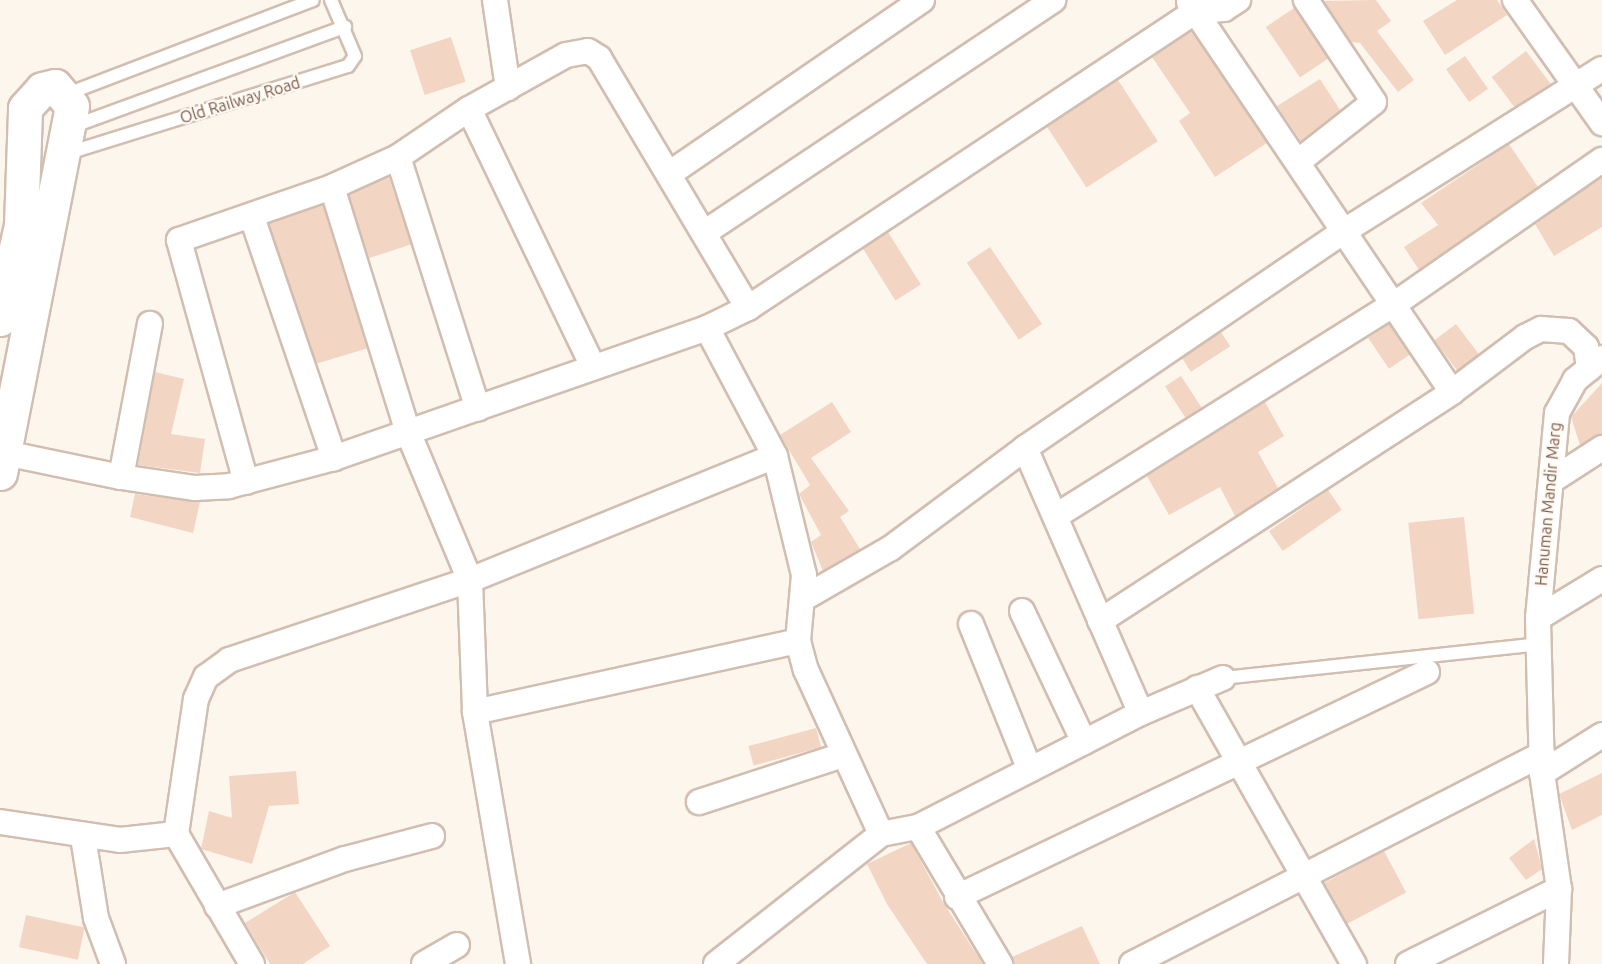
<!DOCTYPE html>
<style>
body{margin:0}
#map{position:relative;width:1602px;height:964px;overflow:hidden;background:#fdf6ec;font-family:Ubuntu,sans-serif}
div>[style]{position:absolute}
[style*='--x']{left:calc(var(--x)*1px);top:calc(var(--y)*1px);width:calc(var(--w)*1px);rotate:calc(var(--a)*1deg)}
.building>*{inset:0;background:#f3d5c3;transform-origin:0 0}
.roads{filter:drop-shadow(2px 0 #d1beb0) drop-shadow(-2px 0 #d1beb0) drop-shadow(0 2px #d1beb0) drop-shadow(0 -2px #d1beb0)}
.service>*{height:12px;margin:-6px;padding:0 6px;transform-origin:6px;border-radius:6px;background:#fff}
.minor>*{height:24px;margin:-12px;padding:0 12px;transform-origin:12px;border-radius:12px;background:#fff}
.secondary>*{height:33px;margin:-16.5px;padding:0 16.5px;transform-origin:16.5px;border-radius:16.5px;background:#fff}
span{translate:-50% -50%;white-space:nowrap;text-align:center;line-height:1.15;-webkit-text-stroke:4.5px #fffaf3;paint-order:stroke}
.street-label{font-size:16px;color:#7a5c4d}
</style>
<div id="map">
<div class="building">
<div style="clip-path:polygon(1376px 0,1391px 21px,1377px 31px,1414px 80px,1398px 92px,1360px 43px,1351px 42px,1324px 1px)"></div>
<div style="clip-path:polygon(1457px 0,1497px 0,1507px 15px,1445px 55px,1423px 21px)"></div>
<div style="left:1294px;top:8px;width:61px;height:34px;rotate:56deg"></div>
<div style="clip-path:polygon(1191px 31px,1267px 143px,1215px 177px,1179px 121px,1190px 113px,1152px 57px)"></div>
<div style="left:451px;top:37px;width:47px;height:43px;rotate:72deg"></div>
<div style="left:1526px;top:51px;width:41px;height:43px;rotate:53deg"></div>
<div style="left:1465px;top:56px;width:40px;height:23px;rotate:55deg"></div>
<div style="clip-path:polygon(1320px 79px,1340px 110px,1301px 141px,1277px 106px)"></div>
<div style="left:1118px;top:80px;width:73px;height:85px;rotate:57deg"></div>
<div style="clip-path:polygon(1509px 144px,1538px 187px,1419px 270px,1404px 247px,1438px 225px,1421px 203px)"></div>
<div style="left:389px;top:177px;width:71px;height:44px;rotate:72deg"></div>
<div style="clip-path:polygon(1602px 177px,1602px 227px,1554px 256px,1535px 224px)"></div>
<div style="left:323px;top:205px;width:150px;height:57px;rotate:73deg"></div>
<div style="left:888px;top:232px;width:62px;height:30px;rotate:58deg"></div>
<div style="left:990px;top:247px;width:93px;height:28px;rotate:56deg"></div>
<div style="left:1389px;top:324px;width:37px;height:25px;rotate:56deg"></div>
<div style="left:1456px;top:324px;width:38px;height:27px;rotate:53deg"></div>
<div style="left:1221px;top:332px;width:17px;height:47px;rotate:57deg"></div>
<div style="clip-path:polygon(155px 372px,184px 379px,171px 434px,205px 439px,200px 473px,138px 465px)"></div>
<div style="left:1181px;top:376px;width:38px;height:19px;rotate:57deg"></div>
<div style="clip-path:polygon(1602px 383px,1602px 434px,1580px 445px,1571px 417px)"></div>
<div style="clip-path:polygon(832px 402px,851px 432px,811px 458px,849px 511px,840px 517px,860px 549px,823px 571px,811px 542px,821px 535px,799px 494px,810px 485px,780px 435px)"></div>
<div style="clip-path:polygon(1265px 402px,1284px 436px,1258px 452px,1278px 488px,1235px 516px,1220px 487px,1169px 515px,1147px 476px)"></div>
<div style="left:1328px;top:490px;width:24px;height:72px;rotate:55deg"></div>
<div style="clip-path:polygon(135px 494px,200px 502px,193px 533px,130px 517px)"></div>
<div style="left:1464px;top:517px;width:97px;height:56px;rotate:84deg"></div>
<div style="left:816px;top:728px;width:20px;height:70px;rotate:75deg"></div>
<div style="clip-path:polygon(296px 771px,299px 804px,269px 806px,252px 864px,201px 849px,209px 811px,232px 818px,229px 776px)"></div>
<div style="clip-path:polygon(1602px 773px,1602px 815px,1572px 830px,1559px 794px)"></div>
<div style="clip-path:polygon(1534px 839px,1542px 869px,1526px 880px,1509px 858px)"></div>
<div style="clip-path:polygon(911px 843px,944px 904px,983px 964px,927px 964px,887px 904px,867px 864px)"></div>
<div style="left:1384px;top:851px;width:47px;height:68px;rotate:62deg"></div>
<div style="clip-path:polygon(295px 892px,330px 946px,303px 964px,270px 964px,245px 923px)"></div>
<div style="left:26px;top:915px;width:60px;height:33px;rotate:12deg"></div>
<div style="clip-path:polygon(1082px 926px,1100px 964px,1014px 964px,1012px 957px)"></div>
</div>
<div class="roads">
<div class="service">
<div style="--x:67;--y:94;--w:263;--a:-20.9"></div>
<div style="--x:71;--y:127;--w:292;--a:-20.1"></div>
<div style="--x:65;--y:154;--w:296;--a:-17.3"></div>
<div style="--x:348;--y:66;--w:12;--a:-55"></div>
<div style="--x:355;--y:56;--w:61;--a:-113.2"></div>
<div style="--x:1223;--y:678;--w:318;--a:-6.1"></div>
</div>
<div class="minor">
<div style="--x:495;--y:0;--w:89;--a:81.6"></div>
<div style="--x:1515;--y:0;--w:151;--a:54.7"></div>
<div style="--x:1189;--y:2;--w:470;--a:56"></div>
<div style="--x:469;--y:109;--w:284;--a:64.3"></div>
<div style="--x:398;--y:157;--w:264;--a:72.4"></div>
<div style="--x:1299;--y:161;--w:95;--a:-38.2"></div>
<div style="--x:1374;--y:102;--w:123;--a:-123.7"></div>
<div style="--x:669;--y:174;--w:307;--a:-34.5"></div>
<div style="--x:332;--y:187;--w:257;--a:72.8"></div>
<div style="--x:408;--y:432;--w:160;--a:67.3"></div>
<div style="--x:470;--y:580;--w:132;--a:87.8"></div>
<div style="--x:475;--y:712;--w:256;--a:80.3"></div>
<div style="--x:252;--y:217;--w:255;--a:71.2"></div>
<div style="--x:704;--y:233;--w:420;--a:-33.7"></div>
<div style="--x:707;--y:328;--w:145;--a:62"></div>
<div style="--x:775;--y:456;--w:122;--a:76.3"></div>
<div style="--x:804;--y:575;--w:66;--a:95.2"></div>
<div style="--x:798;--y:641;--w:30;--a:75"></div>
<div style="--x:806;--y:670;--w:180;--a:65.4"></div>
<div style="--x:1025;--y:448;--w:289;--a:66.4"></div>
<div style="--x:5;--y:453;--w:118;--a:11.7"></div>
<div style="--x:121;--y:477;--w:75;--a:8.5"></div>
<div style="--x:195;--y:488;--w:34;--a:-3"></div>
<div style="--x:229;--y:486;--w:109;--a:-14.9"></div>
<div style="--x:334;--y:458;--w:395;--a:-19.2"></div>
<div style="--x:707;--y:328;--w:46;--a:-26"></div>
<div style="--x:748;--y:308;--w:538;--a:-33.54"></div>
<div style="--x:1196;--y:11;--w:28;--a:-4"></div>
<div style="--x:1224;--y:9;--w:17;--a:-33"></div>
<div style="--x:121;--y:477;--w:156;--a:-79.3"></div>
<div style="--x:1551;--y:481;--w:61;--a:-32.9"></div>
<div style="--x:246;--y:482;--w:251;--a:-105.5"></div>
<div style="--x:179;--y:240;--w:162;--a:-19.1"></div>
<div style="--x:332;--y:187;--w:72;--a:-24.4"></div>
<div style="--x:398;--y:157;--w:86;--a:-34.1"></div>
<div style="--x:469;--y:109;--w:111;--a:-29.1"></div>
<div style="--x:566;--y:55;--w:22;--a:-10"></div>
<div style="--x:588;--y:51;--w:13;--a:32"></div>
<div style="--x:599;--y:58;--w:291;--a:59.2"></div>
<div style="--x:1056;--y:516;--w:401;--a:-32.1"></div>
<div style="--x:1396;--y:303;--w:251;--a:-34.8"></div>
<div style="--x:804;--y:598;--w:100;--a:-29.9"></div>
<div style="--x:891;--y:548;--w:167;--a:-36.7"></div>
<div style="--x:1025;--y:448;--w:388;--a:-34.2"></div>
<div style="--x:1346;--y:230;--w:302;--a:-32.2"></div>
<div style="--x:1022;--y:611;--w:145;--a:64.7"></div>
<div style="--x:1538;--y:618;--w:75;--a:-31.4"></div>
<div style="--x:1100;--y:621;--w:420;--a:-33"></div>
<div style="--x:1452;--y:392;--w:91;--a:-37"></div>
<div style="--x:1525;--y:337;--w:18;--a:-27"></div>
<div style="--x:1541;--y:329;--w:28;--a:4"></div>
<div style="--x:1569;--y:331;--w:23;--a:43"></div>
<div style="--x:1586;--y:347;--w:22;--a:82"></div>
<div style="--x:971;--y:624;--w:157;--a:68"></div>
<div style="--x:1197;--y:688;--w:318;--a:60.4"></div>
<div style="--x:475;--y:712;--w:331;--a:-12.4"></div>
<div style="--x:1542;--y:773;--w:71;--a:-32.3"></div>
<div style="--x:699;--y:802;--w:151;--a:-18.1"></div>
<div style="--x:0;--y:822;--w:121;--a:8.5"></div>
<div style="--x:120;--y:840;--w:56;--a:-6.1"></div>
<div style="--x:918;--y:827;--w:160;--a:59.1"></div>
<div style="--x:83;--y:837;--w:82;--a:80.9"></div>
<div style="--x:96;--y:918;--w:49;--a:69.7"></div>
<div style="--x:957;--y:897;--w:521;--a:-25.58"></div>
<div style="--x:217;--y:906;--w:136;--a:-20.2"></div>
<div style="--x:345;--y:859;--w:90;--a:-14.8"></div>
<div style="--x:252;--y:964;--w:151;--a:-120.3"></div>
<div style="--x:176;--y:834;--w:136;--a:-81.6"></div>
<div style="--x:196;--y:699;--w:24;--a:-66"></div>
<div style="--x:206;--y:677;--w:29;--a:-36"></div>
<div style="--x:229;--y:660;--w:254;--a:-18.4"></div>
<div style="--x:470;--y:580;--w:329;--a:-22.1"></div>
<div style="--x:424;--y:964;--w:38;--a:-30"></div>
<div style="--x:716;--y:964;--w:210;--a:-38.2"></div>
<div style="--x:881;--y:834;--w:38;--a:-11"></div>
<div style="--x:918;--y:827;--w:250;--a:-27.1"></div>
<div style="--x:1141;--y:713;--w:89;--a:-23.1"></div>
<div style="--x:1132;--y:964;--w:461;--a:-27.1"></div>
<div style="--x:1408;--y:964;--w:169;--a:-26.4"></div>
<div style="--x:1556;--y:964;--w:75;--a:-87.7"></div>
<div style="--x:1559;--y:889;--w:117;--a:-98.3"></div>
<div style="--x:1542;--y:773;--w:155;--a:-91.5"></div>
<div style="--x:1538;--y:618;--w:206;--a:-84.7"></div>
<div style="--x:1557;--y:413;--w:38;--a:-61"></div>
<div style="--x:1575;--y:380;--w:35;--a:-39"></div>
</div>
<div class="secondary">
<div style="--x:0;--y:319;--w:96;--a:-77.4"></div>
<div style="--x:21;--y:225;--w:117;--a:-88"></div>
<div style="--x:25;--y:108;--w:25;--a:-48"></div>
<div style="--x:42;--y:89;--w:13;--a:-13"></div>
<div style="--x:55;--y:86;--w:26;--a:50"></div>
<div style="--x:72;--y:106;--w:374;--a:101.1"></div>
</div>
</div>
<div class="street-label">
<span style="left:240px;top:100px;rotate:-17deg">Old Railway Road</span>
<span style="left:1548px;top:504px;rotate:-85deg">Hanuman Mandir Marg</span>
</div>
</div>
